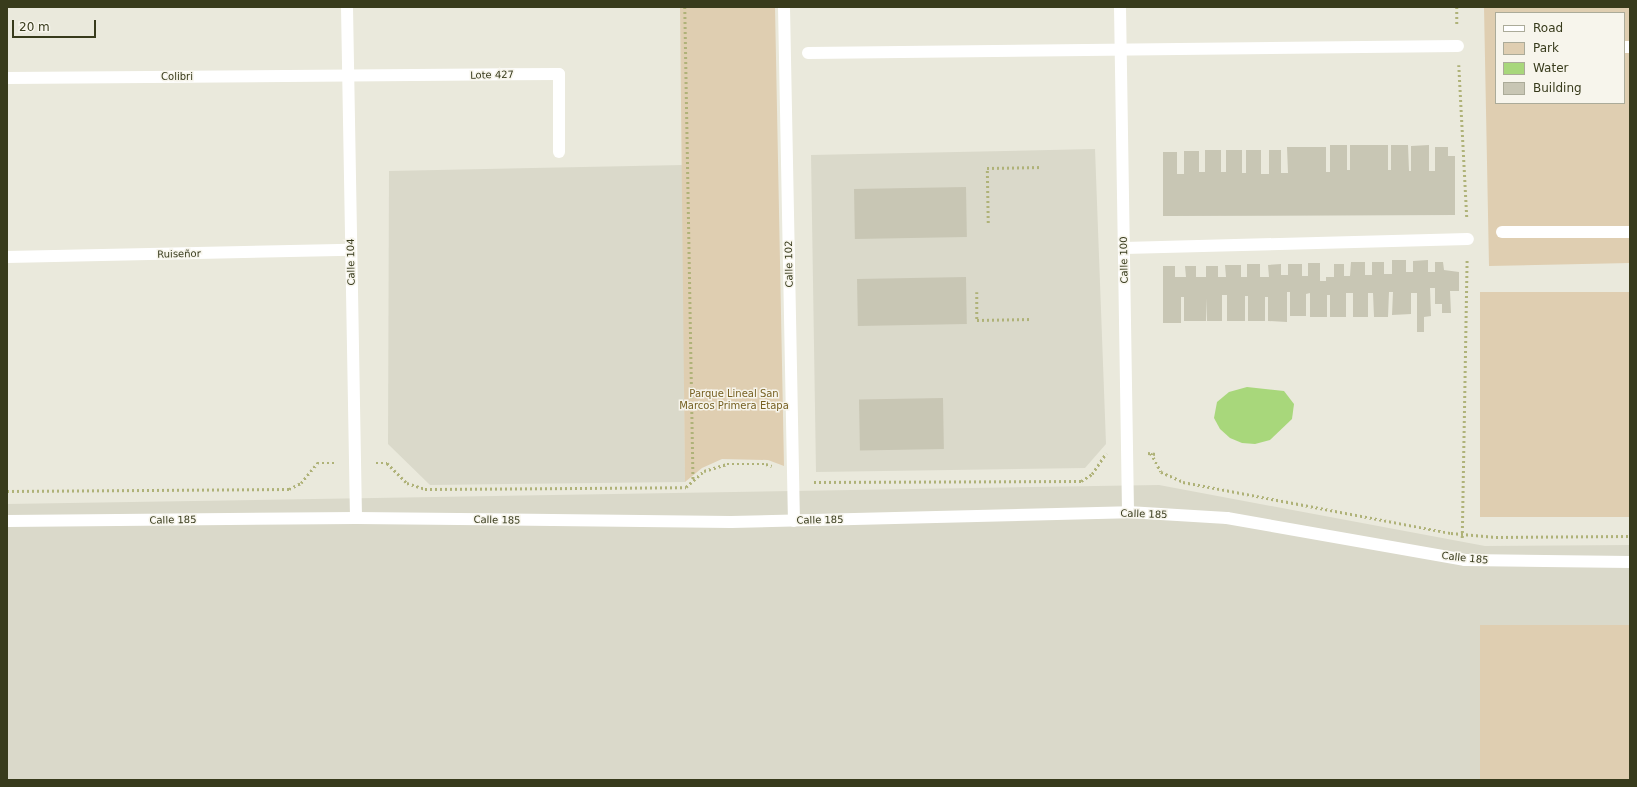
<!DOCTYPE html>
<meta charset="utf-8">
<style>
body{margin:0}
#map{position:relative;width:1637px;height:787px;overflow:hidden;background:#eae9dc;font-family:"DejaVu Sans",sans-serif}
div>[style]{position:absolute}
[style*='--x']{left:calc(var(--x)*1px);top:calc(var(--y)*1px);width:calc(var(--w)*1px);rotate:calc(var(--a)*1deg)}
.built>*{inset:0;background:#dad9ca}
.green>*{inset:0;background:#dfceb1;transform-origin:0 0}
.water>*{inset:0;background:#a8d77b}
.building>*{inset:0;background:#c8c6b4;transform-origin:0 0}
.path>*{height:2.5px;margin-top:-1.25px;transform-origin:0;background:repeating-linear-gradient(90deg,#afb278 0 2px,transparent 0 5px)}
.minor>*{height:12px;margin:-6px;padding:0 6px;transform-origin:6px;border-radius:6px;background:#fff}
span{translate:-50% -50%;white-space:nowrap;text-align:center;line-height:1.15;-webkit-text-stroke:3px #f7f5ec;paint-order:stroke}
.street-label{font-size:10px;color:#383b1c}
.park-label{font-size:10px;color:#766022}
.frame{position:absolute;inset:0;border:8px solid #383b1c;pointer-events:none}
.legend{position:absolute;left:1495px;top:12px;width:130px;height:92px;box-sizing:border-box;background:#f7f5ec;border:1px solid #abab99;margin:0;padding:5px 7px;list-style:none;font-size:12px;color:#383b1c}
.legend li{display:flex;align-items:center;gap:8px;height:20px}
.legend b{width:20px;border:1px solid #abab99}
.scale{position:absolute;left:12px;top:20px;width:84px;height:18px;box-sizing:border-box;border:2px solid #383b1c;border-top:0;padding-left:5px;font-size:12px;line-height:14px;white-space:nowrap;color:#383b1c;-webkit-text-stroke:3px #f7f5ec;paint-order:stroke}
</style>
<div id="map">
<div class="built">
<div style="clip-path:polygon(1095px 149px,1106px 444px,1085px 468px,816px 472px,811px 155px)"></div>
<div style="clip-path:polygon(683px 165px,685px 482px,430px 485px,388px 444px,389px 171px)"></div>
<div style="clip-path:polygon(1159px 485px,1485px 546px,1630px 545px,1630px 780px,7px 780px,7px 504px)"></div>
</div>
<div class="green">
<div style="clip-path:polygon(680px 7px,775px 7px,784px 466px,768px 460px,722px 459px,702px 468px,685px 482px)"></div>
<div style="clip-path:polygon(evenodd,1484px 7px,1630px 7px,1630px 263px,1489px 266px,1484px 7px,1496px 13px,1624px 13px,1624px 103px,1496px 103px,1496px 13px)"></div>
<div style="left:1630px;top:292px;width:225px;height:150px;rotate:90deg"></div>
<div style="left:1480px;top:625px;width:150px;height:156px"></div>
</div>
<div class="water">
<div style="clip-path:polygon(1247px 387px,1284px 391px,1294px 404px,1292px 419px,1270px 440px,1255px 444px,1242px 443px,1230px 438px,1220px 429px,1214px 418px,1217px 402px,1229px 392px)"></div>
</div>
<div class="building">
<div style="clip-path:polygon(1330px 145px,1347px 145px,1347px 170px,1350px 170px,1350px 145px,1388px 145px,1388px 170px,1391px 170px,1391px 145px,1408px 145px,1409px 171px,1411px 171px,1411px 146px,1429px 145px,1429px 171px,1435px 171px,1435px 147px,1448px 147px,1448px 156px,1455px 156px,1455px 215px,1163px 216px,1163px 152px,1177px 152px,1177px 174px,1184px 174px,1184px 151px,1199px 151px,1199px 172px,1205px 172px,1205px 150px,1221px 150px,1221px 172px,1226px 172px,1226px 150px,1242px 150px,1242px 173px,1246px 173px,1246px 150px,1261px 150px,1261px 174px,1269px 174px,1269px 150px,1281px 150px,1281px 173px,1288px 173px,1287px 147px,1326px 147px,1326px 172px,1330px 172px)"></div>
<div style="left:966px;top:187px;width:50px;height:112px;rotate:89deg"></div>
<div style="clip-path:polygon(1392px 260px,1406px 260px,1406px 272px,1413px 272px,1413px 261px,1428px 260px,1428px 272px,1435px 272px,1435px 262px,1443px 262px,1444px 270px,1459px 272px,1459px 291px,1450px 291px,1451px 313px,1442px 313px,1442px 304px,1435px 304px,1435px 288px,1430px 288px,1431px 316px,1424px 317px,1424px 332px,1417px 332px,1417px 293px,1411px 293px,1411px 314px,1392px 315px,1393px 292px,1389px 292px,1388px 317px,1374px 317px,1373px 293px,1368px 293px,1368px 317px,1353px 317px,1353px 293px,1346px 293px,1346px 317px,1330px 317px,1330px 295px,1327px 295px,1327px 317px,1310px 317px,1310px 293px,1306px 294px,1306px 316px,1290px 316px,1290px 292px,1287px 292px,1287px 322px,1268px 321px,1268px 297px,1265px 297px,1265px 321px,1248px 321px,1248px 296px,1245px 296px,1245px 321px,1227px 321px,1227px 295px,1222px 295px,1222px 321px,1207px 321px,1207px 298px,1206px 321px,1184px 321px,1184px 297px,1181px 297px,1181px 323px,1163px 323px,1163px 266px,1175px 266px,1175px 277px,1186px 277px,1185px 266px,1196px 266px,1196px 277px,1206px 277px,1206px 266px,1218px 266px,1218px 277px,1226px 277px,1225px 265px,1241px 265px,1241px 277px,1247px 277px,1247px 264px,1260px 264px,1260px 277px,1269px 277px,1268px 265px,1281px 264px,1281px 275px,1288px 275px,1288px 264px,1302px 264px,1302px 276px,1308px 276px,1308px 263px,1320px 263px,1320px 281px,1326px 281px,1326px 277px,1334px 277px,1334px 264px,1344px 264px,1344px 276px,1350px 276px,1351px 262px,1365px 262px,1365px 275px,1372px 275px,1372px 262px,1384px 262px,1384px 274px,1392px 274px)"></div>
<div style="left:966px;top:277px;width:47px;height:109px;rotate:89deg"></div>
<div style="left:943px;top:398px;width:51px;height:84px;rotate:89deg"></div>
</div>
<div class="path">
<div style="--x:685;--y:7;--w:473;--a:89"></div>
<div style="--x:1457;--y:7;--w:19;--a:90"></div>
<div style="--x:1459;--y:65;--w:153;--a:87"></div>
<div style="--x:988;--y:223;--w:55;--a:-91"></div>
<div style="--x:987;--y:168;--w:55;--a:-1"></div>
<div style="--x:977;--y:292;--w:28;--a:90"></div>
<div style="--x:977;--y:320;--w:55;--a:-1"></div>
<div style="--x:1148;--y:453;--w:8;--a:7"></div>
<div style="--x:1151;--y:453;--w:21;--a:62"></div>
<div style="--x:1161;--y:472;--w:24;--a:24"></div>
<div style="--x:1183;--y:482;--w:273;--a:10.8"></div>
<div style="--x:1451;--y:533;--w:45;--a:5.1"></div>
<div style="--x:1496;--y:537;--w:134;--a:-0.4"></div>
<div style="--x:376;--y:463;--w:11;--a:0"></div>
<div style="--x:387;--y:463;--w:28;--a:45"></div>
<div style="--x:407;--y:483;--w:19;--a:18"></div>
<div style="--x:425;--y:489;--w:261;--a:-0.4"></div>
<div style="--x:686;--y:487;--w:24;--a:-42"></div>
<div style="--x:704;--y:471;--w:24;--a:-17"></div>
<div style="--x:727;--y:464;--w:39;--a:0"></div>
<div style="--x:766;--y:464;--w:6;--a:18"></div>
<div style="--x:814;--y:482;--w:267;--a:-0.2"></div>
<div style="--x:1081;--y:481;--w:13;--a:-32"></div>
<div style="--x:1092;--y:474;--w:25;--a:-56"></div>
<div style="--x:7;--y:491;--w:282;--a:-0.4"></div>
<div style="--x:289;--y:489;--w:13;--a:-27"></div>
<div style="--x:301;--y:483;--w:26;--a:-51"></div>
<div style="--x:317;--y:463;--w:18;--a:0"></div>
<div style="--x:1462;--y:538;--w:279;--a:-89"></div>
</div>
<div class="minor">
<div style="--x:347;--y:7;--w:511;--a:88.99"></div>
<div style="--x:784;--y:7;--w:514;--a:88.89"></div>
<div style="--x:1120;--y:7;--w:505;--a:89.09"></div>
<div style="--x:1624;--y:47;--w:6;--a:0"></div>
<div style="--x:808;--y:53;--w:650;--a:-0.62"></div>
<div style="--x:7;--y:78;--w:552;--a:-0.42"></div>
<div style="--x:559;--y:74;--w:78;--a:90"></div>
<div style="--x:1502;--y:232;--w:128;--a:0"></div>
<div style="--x:1124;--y:248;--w:344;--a:-1.5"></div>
<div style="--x:7;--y:257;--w:344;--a:-1.2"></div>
<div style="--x:7;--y:521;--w:349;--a:-0.5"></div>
<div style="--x:356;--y:518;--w:375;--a:0.6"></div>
<div style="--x:731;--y:522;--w:397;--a:-1.4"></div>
<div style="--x:1128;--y:512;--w:99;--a:3.5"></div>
<div style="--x:1227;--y:518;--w:242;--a:10"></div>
<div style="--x:1465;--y:560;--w:165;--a:0.7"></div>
</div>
<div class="street-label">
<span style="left:492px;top:75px;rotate:-1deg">Lote 427</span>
<span style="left:177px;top:77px">Colibri</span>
<span style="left:179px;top:254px;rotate:-1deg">Ruiseñor</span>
<span style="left:1124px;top:260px;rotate:-91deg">Calle 100</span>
<span style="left:351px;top:262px;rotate:-91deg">Calle 104</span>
<span style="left:789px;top:264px;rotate:-91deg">Calle 102</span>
<span style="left:1144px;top:514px;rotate:2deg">Calle 185</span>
<span style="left:173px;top:520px;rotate:-1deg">Calle 185</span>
<span style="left:497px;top:520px;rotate:1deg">Calle 185</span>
<span style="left:820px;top:520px;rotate:-1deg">Calle 185</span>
<span style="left:1465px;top:558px;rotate:6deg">Calle 185</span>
</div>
<div class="park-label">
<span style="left:734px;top:399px">Parque Lineal San<br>Marcos Primera Etapa</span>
</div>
<div class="frame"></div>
<ul class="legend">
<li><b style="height:5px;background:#fff"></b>Road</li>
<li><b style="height:11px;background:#dfceb1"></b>Park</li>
<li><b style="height:11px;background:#a8d77b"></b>Water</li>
<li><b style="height:11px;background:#c8c6b4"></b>Building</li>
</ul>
<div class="scale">20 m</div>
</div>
